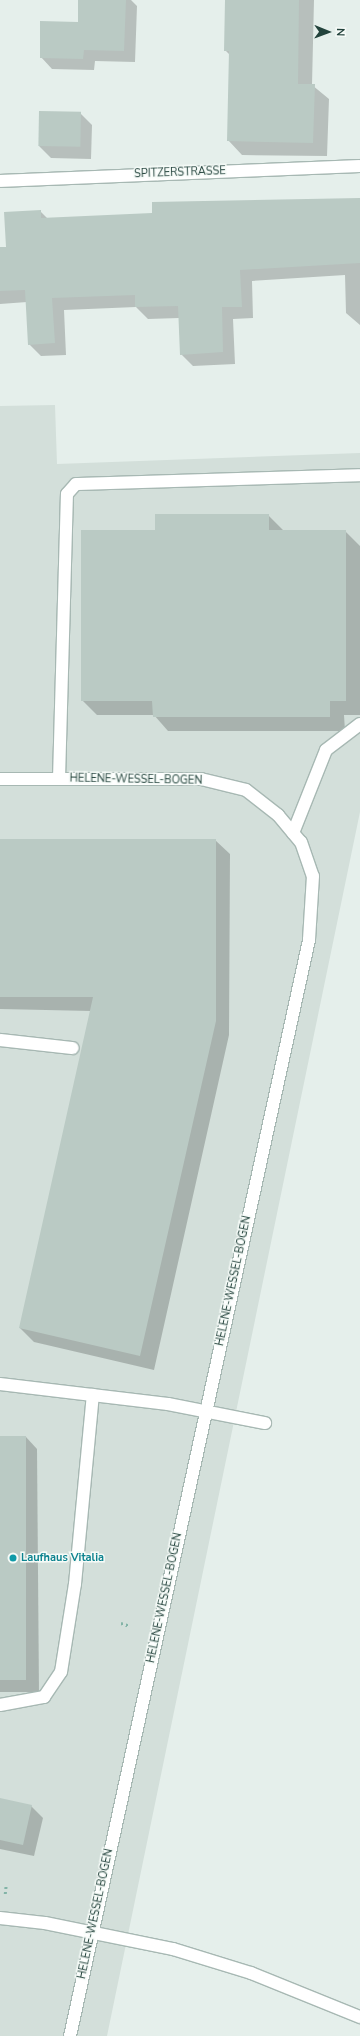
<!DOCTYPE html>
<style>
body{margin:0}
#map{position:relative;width:360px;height:2036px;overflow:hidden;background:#e5efeb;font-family:"Nunito Sans",sans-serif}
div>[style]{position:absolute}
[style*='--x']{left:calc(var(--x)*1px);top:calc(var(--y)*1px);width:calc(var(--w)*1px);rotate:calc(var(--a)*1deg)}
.built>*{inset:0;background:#d3dfda}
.shadow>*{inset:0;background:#0003}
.building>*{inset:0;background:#bacac4;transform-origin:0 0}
.path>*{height:2.5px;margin-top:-1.25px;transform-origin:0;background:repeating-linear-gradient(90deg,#83b4a7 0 2px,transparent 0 5px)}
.roads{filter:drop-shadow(1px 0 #a7b8b3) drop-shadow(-1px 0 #a7b8b3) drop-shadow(0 1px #a7b8b3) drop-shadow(0 -1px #a7b8b3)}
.lane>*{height:12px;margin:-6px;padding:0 6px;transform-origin:6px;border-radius:6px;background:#fff}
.street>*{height:12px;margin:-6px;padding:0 6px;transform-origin:6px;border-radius:6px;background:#fff}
.dots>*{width:11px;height:11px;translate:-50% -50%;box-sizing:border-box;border:2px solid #f6fbf8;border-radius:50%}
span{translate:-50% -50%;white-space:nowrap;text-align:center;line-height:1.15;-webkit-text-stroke:3px #f6fbf8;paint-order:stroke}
.street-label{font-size:11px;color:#22423b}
.culture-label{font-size:11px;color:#0d838f;font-weight:700}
.left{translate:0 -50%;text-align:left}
.north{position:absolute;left:308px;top:12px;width:40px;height:40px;-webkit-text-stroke:3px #f6fbf8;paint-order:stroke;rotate:91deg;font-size:11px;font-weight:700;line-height:16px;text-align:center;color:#22423b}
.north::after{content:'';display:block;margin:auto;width:14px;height:18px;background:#22423b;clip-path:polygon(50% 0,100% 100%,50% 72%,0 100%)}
</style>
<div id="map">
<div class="built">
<div style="clip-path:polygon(55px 405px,57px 464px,360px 453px,360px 812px,107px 2036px,0 2036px,0 406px)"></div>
</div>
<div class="shadow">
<div style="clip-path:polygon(79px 0,131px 0,137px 6px,135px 62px,95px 61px,94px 70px,52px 69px,41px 57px,79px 23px)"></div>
<div style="clip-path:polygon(226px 0,314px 0,312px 85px,329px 99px,327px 156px,242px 155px,228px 140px,230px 55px,225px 50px)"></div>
<div style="clip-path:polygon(80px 113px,92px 125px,91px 159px,51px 158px,39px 146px)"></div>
<div style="clip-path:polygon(360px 199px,360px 325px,346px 313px,345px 275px,252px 281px,253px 318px,233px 319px,235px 364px,193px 366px,181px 354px,179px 318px,148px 319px,136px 307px,64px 310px,66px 355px,41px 356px,29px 344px,27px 302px,0 304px,0 248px,7px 248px,40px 211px,48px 219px,153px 214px)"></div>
<div style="clip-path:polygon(268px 515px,283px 530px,345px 531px,360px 546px,360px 715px,344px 715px,345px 731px,168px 731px,154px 715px,97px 715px,82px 700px,156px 531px)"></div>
<div style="clip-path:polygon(0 840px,215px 840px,230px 854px,229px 1035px,154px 1370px,34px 1342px,20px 1328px,91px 1011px,0 1009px)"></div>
<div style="clip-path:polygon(26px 1437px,37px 1449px,39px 1692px,0 1692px,0 1438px)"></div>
<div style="clip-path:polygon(0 1799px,31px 1806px,43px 1818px,34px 1856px,0 1849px)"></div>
</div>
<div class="building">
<div style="clip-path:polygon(78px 0,126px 0,124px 51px,84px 50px,83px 59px,40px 58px,40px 21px,78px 22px)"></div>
<div style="clip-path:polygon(225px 0,299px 0,298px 84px,315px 84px,313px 143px,227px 141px,229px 51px,224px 51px)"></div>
<div style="left:39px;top:111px;width:42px;height:35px;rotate:1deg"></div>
<div style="clip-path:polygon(360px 198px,360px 263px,240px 270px,242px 307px,222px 307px,223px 352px,180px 355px,178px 306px,135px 307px,135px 295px,52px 298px,55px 343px,28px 345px,25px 290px,0 291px,0 247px,6px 247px,4px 212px,41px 210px,41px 218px,152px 213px,152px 202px)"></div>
<div style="clip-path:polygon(155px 514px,269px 514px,269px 530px,346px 530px,346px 701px,330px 701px,330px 717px,153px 717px,152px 701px,81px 701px,81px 530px,155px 530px)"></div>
<div style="clip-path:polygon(0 839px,216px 839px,216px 1021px,140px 1356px,19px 1328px,93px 997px,0 997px)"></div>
<div style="left:26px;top:1436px;width:244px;height:26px;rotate:90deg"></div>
<div style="clip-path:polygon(0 1798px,32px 1805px,23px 1845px,0 1840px)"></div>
</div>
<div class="path">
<div style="--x:121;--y:1623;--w:9;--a:18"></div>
<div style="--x:5;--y:1894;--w:9;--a:-84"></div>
</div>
<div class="roads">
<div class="lane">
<div style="--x:59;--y:779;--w:285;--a:-88.4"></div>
<div style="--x:67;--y:494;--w:13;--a:-48"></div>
<div style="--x:76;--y:484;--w:284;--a:-1.8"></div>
<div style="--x:293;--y:833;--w:89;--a:-68.3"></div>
<div style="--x:326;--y:750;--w:43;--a:-37.4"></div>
<div style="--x:0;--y:1040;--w:73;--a:6.3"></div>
<div style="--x:0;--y:1384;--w:169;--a:6.8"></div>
<div style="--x:168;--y:1404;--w:99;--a:11.1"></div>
<div style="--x:0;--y:1705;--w:45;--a:-10.3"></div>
<div style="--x:44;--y:1697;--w:30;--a:-56"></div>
<div style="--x:61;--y:1672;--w:89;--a:-81"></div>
<div style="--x:75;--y:1584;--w:190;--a:-84.6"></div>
</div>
<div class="street">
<div style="--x:0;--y:181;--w:360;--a:-2.4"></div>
<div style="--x:0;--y:779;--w:201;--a:0"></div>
<div style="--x:201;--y:779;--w:46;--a:13.7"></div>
<div style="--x:246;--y:790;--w:41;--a:38"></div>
<div style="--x:278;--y:815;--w:35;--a:50"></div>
<div style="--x:301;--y:842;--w:36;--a:71"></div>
<div style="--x:313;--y:876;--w:64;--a:93.6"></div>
<div style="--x:309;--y:940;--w:1122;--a:102.3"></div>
<div style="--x:0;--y:1918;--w:45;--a:6.3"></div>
<div style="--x:45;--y:1923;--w:131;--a:11.5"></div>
<div style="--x:173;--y:1949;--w:82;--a:17.1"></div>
<div style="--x:251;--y:1973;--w:118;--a:22"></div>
</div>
</div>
<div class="dots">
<div style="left:13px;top:1558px;background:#0f9aa8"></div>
</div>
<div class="street-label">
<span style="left:180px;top:173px;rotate:-2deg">SPITZERSTRASSE</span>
<span style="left:136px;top:780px;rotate:1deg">HELENE-WESSEL-BOGEN</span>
<span style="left:234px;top:1281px;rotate:-78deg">HELENE-WESSEL-BOGEN</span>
<span style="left:165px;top:1598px;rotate:-78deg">HELENE-WESSEL-BOGEN</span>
<span style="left:96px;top:1914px;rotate:-78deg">HELENE-WESSEL-BOGEN</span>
</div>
<div class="culture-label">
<span class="left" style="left:21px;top:1558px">Laufhaus Vitalia</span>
</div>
<div class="north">N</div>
</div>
